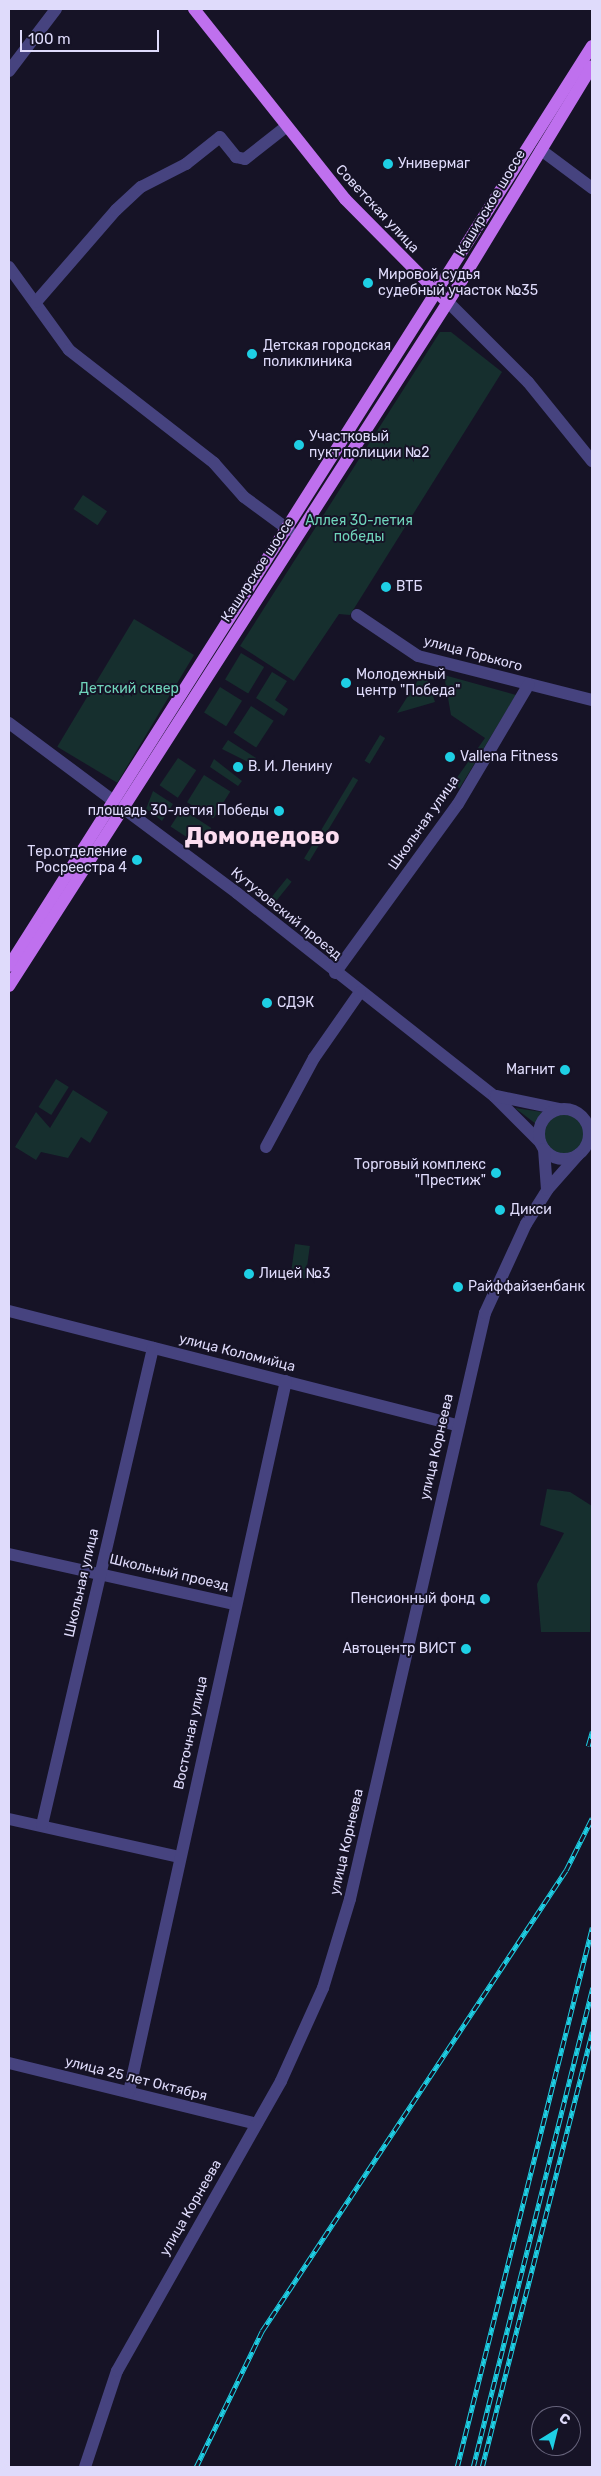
<!DOCTYPE html>
<meta charset="utf-8">
<style>
body{margin:0}
#map{position:relative;width:601px;height:2476px;overflow:hidden;background:#161326;font-family:Rubik,sans-serif}
div>[style]{position:absolute}
[style*='--x']{left:calc(var(--x)*1px);top:calc(var(--y)*1px);width:calc(var(--w)*1px);rotate:calc(var(--a)*1deg)}
.green>*{inset:0;background:#162f2e;transform-origin:0 0}
.round{border-radius:50%}
.minor>*{height:12px;margin:-6px;padding:0 6px;transform-origin:6px;border-radius:6px;background:#46437f}
.minor>.ring{margin:-6px;padding:0;box-sizing:content-box;background:none;border:12px solid #46437f;border-radius:50%}
.major>*{height:12px;margin:-6px;padding:0 6px;transform-origin:6px;border-radius:6px;background:#bf70ee}
.rail>*{height:4.5px;margin-top:-2.25px;transform-origin:0;background:repeating-linear-gradient(90deg,#161326 0 8px,#1ecfe4 0 16px);box-sizing:border-box;border-block:1px solid #1ecfe4}
.dots>*{width:14px;height:14px;translate:-50% -50%;box-sizing:border-box;border:2px solid #161326;border-radius:50%}
span{translate:-50% -50%;white-space:nowrap;text-align:center;line-height:1.15;-webkit-text-stroke:4px #161326;paint-order:stroke}
.poi-label{font-size:14px;color:#dfdbfb}
.left{translate:0 -50%;text-align:left}
.right{translate:-100% -50%;text-align:right}
.street-label{font-size:14px;color:#dfdbfb}
.park-label{font-size:14px;color:#6fd3ba}
.town-label{font-size:24px;color:#fbddf0;font-weight:700}
.frame{position:absolute;inset:0;border:10px solid #dfdbfb;pointer-events:none}
.north{position:absolute;left:531px;top:2406px;width:50px;height:50px;box-sizing:border-box;background:#161326;border:1px solid #66637b;border-radius:50%;rotate:36deg;font-size:14px;font-weight:700;line-height:20px;text-align:center;color:#dfdbfb}
.north::after{content:'';display:block;margin:auto;width:18px;height:22px;background:#1ecfe4;clip-path:polygon(50% 0,100% 100%,50% 72%,0 100%)}
.scale{position:absolute;left:20px;top:30px;width:139px;height:22px;box-sizing:border-box;border:2px solid #dfdbfb;border-top:0;padding-left:6px;font-size:15px;line-height:18px;white-space:nowrap;color:#dfdbfb;-webkit-text-stroke:4px #161326;paint-order:stroke}
</style>
<div id="map">
<div class="green">
<div style="clip-path:polygon(440px 332px,451px 332px,502px 372px,350px 615px,339px 614px,294px 681px,240px 646px)"></div>
<div style="left:83px;top:495px;width:29px;height:17px;rotate:34deg"></div>
<div style="left:134px;top:619px;width:70px;height:149px;rotate:31deg"></div>
<div style="left:241px;top:653px;width:27px;height:31px;rotate:31deg"></div>
<div style="clip-path:polygon(424px 671px,435px 702px,397px 713px)"></div>
<div style="clip-path:polygon(272px 672px,287px 681px,275px 700px,288px 709px,284px 716px,256px 698px)"></div>
<div style="clip-path:polygon(444px 675px,516px 695px,459px 789px,456px 779px,485px 738px,451px 715px)"></div>
<div style="left:220px;top:687px;width:26px;height:30px;rotate:32deg"></div>
<div style="left:251px;top:706px;width:27px;height:32px;rotate:33deg"></div>
<div style="left:380px;top:735px;width:6px;height:30px;rotate:31deg"></div>
<div style="clip-path:polygon(228px 740px,256px 758px,252px 764px,222px 749px)"></div>
<div style="left:178px;top:758px;width:22px;height:33px;rotate:34deg"></div>
<div style="clip-path:polygon(214px 759px,242px 781px,238px 786px,210px 767px)"></div>
<div style="left:204px;top:775px;width:31px;height:32px;rotate:32deg"></div>
<div style="left:353px;top:777px;width:6px;height:95px;rotate:31deg"></div>
<div style="clip-path:polygon(153px 791px,173px 804px,162px 821px,146px 809px)"></div>
<div style="left:182px;top:809px;width:35px;height:21px;rotate:33deg"></div>
<div style="left:287px;top:878px;width:6px;height:25px;rotate:39deg"></div>
<div style="left:56px;top:1079px;width:15px;height:33px;rotate:32deg"></div>
<div style="clip-path:polygon(73px 1090px,108px 1112px,90px 1143px,81px 1137px,68px 1158px,41px 1152px,36px 1160px,15px 1147px,36px 1112px,50px 1128px)"></div>
<div style="clip-path:polygon(515px 1108px,542px 1112px,536px 1124px)"></div>
<div class="round" style="left:544px;top:1114px;width:40px;height:40px"></div>
<div style="left:295px;top:1244px;width:15px;height:33px;rotate:8deg"></div>
<div style="clip-path:polygon(547px 1489px,570px 1492px,592px 1506px,590px 1632px,541px 1632px,537px 1584px,564px 1533px,540px 1525px)"></div>
</div>
<div class="minor">
<div style="--x:9;--y:71;--w:78;--a:-52.8"></div>
<div style="--x:541;--y:150;--w:64;--a:36.7"></div>
<div style="--x:9;--y:267;--w:102;--a:54.1"></div>
<div style="--x:69;--y:350;--w:184;--a:37.9"></div>
<div style="--x:214;--y:463;--w:45;--a:48.6"></div>
<div style="--x:244;--y:497;--w:56;--a:36.3"></div>
<div style="--x:36;--y:302;--w:122;--a:-49"></div>
<div style="--x:116;--y:210;--w:34;--a:-43"></div>
<div style="--x:141;--y:187;--w:51;--a:-27.1"></div>
<div style="--x:186;--y:164;--w:43;--a:-38.5"></div>
<div style="--x:220;--y:137;--w:26;--a:51"></div>
<div style="--x:236;--y:157;--w:9;--a:13"></div>
<div style="--x:245;--y:159;--w:53;--a:-38.2"></div>
<div style="--x:448;--y:302;--w:113;--a:45"></div>
<div style="--x:528;--y:382;--w:102;--a:51"></div>
<div style="--x:357;--y:615;--w:73;--a:33.9"></div>
<div style="--x:418;--y:656;--w:179;--a:14.2"></div>
<div style="--x:9;--y:723;--w:284;--a:36.7"></div>
<div style="--x:237;--y:893;--w:328;--a:38.3"></div>
<div style="--x:494;--y:1096;--w:65;--a:45"></div>
<div style="--x:335;--y:973;--w:209;--a:-54"></div>
<div style="--x:458;--y:804;--w:139;--a:-59.4"></div>
<div style="--x:496;--y:1096;--w:64;--a:11.7"></div>
<div class="ring" style="left:539px;top:1109px;width:38px;height:38px"></div>
<div style="--x:266;--y:1147;--w:101;--a:-61.7"></div>
<div style="--x:314;--y:1058;--w:80;--a:-55.1"></div>
<div style="--x:544;--y:1149;--w:41;--a:85.8"></div>
<div style="--x:9;--y:1311;--w:462;--a:14.3"></div>
<div style="--x:9;--y:1554;--w:230;--a:12.5"></div>
<div style="--x:9;--y:1819;--w:174;--a:12.6"></div>
<div style="--x:42;--y:1825;--w:490;--a:-76.9"></div>
<div style="--x:9;--y:2063;--w:255;--a:13.8"></div>
<div style="--x:129;--y:2092;--w:728;--a:-77.55"></div>
<div style="--x:85;--y:2467;--w:101;--a:-71.6"></div>
<div style="--x:117;--y:2371;--w:333;--a:-60.5"></div>
<div style="--x:281;--y:2081;--w:102;--a:-65.7"></div>
<div style="--x:323;--y:1988;--w:93;--a:-73.1"></div>
<div style="--x:350;--y:1899;--w:601;--a:-77.03"></div>
<div style="--x:485;--y:1313;--w:98;--a:-65.3"></div>
<div style="--x:526;--y:1224;--w:40;--a:-58"></div>
<div style="--x:547;--y:1190;--w:47;--a:-48.5"></div>
</div>
<div class="major">
<div style="--x:194;--y:9;--w:243;--a:51.5"></div>
<div style="--x:345;--y:199;--w:141;--a:45.3"></div>
<div style="--x:9;--y:966;--w:1089;--a:-57.64"></div>
<div style="--x:9;--y:986;--w:839;--a:-57.31"></div>
<div style="--x:462;--y:280;--w:250;--a:-58.7"></div>
</div>
<div class="rail">
<div style="--x:588;--y:1746;--w:15;--a:-74"></div>
<div style="--x:196;--y:2467;--w:151;--a:-64.1"></div>
<div style="--x:262;--y:2331;--w:552;--a:-56.6"></div>
<div style="--x:566;--y:1870;--w:58;--a:-63.4"></div>
<div style="--x:457;--y:2467;--w:556;--a:-75.94"></div>
<div style="--x:473;--y:2467;--w:494;--a:-76"></div>
<div style="--x:482;--y:2467;--w:449;--a:-75.8"></div>
</div>
<div class="dots">
<div style="left:388px;top:164px;background:#1ecfe4"></div>
<div style="left:368px;top:283px;background:#1ecfe4"></div>
<div style="left:252px;top:354px;background:#1ecfe4"></div>
<div style="left:299px;top:445px;background:#1ecfe4"></div>
<div style="left:386px;top:587px;background:#1ecfe4"></div>
<div style="left:346px;top:683px;background:#1ecfe4"></div>
<div style="left:450px;top:757px;background:#1ecfe4"></div>
<div style="left:238px;top:767px;background:#1ecfe4"></div>
<div style="left:279px;top:811px;background:#1ecfe4"></div>
<div style="left:137px;top:860px;background:#1ecfe4"></div>
<div style="left:267px;top:1003px;background:#1ecfe4"></div>
<div style="left:565px;top:1070px;background:#1ecfe4"></div>
<div style="left:496px;top:1173px;background:#1ecfe4"></div>
<div style="left:500px;top:1210px;background:#1ecfe4"></div>
<div style="left:249px;top:1274px;background:#1ecfe4"></div>
<div style="left:458px;top:1287px;background:#1ecfe4"></div>
<div style="left:485px;top:1599px;background:#1ecfe4"></div>
<div style="left:466px;top:1649px;background:#1ecfe4"></div>
</div>
<div class="poi-label">
<span class="left" style="left:398px;top:164px">Универмаг</span>
<span class="left" style="left:378px;top:283px">Мировой судья<br>судебный участок №35</span>
<span class="left" style="left:263px;top:354px">Детская городская<br>поликлиника</span>
<span class="left" style="left:309px;top:445px">Участковый<br>пукт полиции №2</span>
<span class="left" style="left:396px;top:587px">ВТБ</span>
<span class="left" style="left:356px;top:683px">Молодежный<br>центр "Победа"</span>
<span class="left" style="left:460px;top:757px">Vallena Fitness</span>
<span class="left" style="left:248px;top:767px">В. И. Ленину</span>
<span class="right" style="left:269px;top:811px">площадь 30-летия Победы</span>
<span class="right" style="left:127px;top:860px">Тер.отделение<br>Росреестра 4</span>
<span class="left" style="left:277px;top:1003px">СДЭК</span>
<span class="right" style="left:555px;top:1070px">Магнит</span>
<span class="right" style="left:486px;top:1173px">Торговый комплекс<br>"Престиж"</span>
<span class="left" style="left:510px;top:1210px">Дикси</span>
<span class="left" style="left:259px;top:1274px">Лицей №3</span>
<span class="left" style="left:468px;top:1287px">Райффайзенбанк</span>
<span class="right" style="left:475px;top:1599px">Пенсионный фонд</span>
<span class="right" style="left:456px;top:1649px">Автоцентр ВИСТ</span>
</div>
<div class="street-label">
<span style="left:491px;top:203px;rotate:-59deg">Каширское шоссе</span>
<span style="left:377px;top:209px;rotate:47deg">Советская улица</span>
<span style="left:258px;top:570px;rotate:-57deg">Каширское шоссе</span>
<span style="left:473px;top:654px;rotate:15deg">улица Горького</span>
<span style="left:424px;top:823px;rotate:-55deg">Школьная улица</span>
<span style="left:286px;top:914px;rotate:39deg">Кутузовский проезд</span>
<span style="left:237px;top:1353px;rotate:14deg">улица Коломийца</span>
<span style="left:437px;top:1447px;rotate:-77deg">улица Корнеева</span>
<span style="left:169px;top:1573px;rotate:13deg">Школьный проезд</span>
<span style="left:82px;top:1583px;rotate:-77deg">Школьная улица</span>
<span style="left:191px;top:1733px;rotate:-78deg">Восточная улица</span>
<span style="left:347px;top:1842px;rotate:-77deg">улица Корнеева</span>
<span style="left:136px;top:2079px;rotate:14deg">улица 25 лет Октября</span>
<span style="left:191px;top:2208px;rotate:-60deg">улица Корнеева</span>
</div>
<div class="park-label">
<span style="left:359px;top:529px">Аллея 30-летия<br>победы</span>
<span style="left:129px;top:689px">Детский сквер</span>
</div>
<div class="town-label">
<span style="left:262px;top:837px">Домодедово</span>
</div>
<div class="frame"></div>
<div class="north">С</div>
<div class="scale">100 m</div>
</div>
